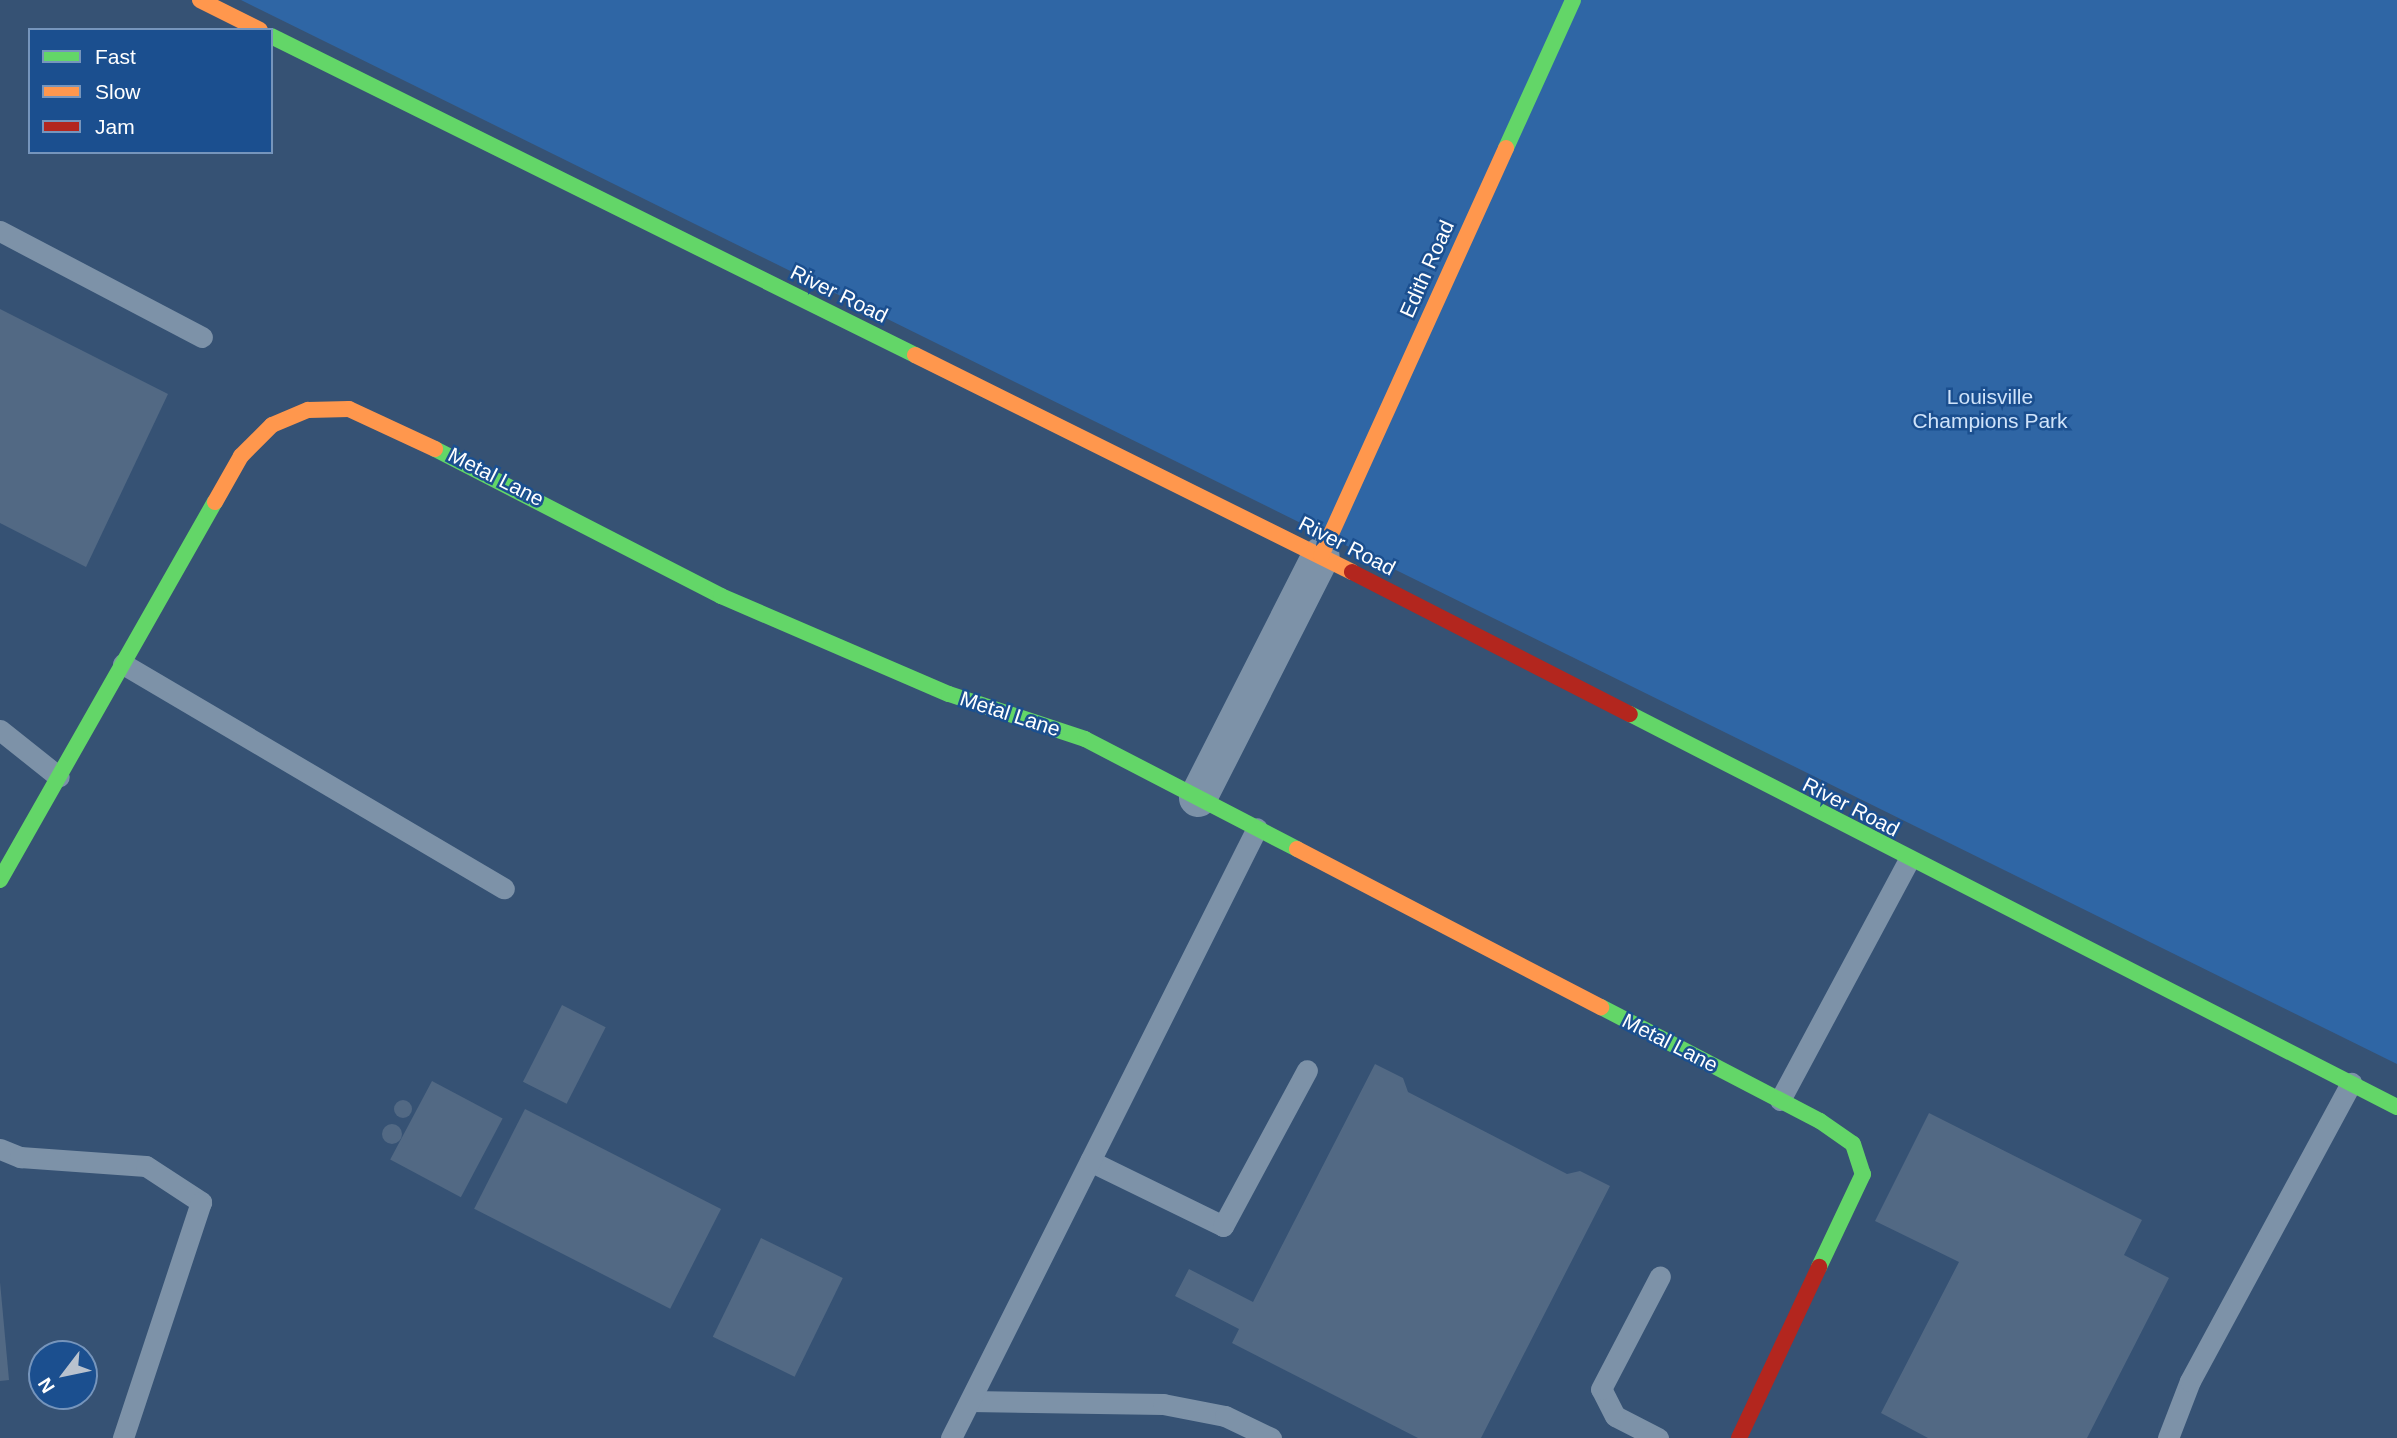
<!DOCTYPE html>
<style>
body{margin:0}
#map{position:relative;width:2397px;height:1438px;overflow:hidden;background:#365274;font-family:Helvetica,sans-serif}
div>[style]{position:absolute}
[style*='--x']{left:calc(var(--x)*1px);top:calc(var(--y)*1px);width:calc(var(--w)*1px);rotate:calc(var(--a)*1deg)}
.green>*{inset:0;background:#2f66a5}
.building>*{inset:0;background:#526984;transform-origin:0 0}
.round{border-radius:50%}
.lane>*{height:21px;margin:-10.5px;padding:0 10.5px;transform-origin:10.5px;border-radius:10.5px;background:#7d92a8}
.street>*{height:38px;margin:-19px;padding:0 19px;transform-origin:19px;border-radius:19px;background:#7d92a8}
.fast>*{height:16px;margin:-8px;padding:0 8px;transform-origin:8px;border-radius:8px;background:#63d668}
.slow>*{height:16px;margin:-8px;padding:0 8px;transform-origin:8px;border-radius:8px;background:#ff974d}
.jam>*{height:16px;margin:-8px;padding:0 8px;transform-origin:8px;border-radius:8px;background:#b3261e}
span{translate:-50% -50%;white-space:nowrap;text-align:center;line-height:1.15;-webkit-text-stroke:5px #1b4f8f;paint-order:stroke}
.street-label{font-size:21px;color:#fff}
.park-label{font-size:21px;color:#cfe3fa}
.legend{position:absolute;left:28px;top:28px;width:245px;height:126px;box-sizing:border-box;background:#1b4f8f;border:2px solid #7695bc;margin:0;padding:9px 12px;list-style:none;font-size:21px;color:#fff}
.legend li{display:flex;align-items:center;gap:14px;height:35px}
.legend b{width:35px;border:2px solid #7695bc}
.north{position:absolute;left:28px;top:1340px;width:70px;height:70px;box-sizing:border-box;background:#1b4f8f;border:2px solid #7695bc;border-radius:50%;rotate:238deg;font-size:19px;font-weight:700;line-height:28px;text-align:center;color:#fff}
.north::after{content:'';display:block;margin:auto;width:24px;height:32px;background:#b9c2ce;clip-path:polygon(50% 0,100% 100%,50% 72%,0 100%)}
</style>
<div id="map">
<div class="green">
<div style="clip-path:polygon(241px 0,2397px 0,2397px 1064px)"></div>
</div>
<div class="building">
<div style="clip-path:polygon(0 309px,168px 394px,86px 567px,0 523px)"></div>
<div style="left:562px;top:1005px;width:49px;height:86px;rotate:27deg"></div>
<div style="clip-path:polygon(1375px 1064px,1403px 1078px,1408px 1092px,1567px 1174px,1580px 1171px,1610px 1186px,1481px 1438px,1418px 1438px,1232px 1343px,1239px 1329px,1175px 1296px,1189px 1269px,1253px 1302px)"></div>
<div style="left:432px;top:1081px;width:80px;height:89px;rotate:28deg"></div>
<div class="round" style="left:394px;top:1100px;width:18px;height:18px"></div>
<div style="left:525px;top:1109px;width:220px;height:112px;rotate:27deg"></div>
<div style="clip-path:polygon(1929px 1113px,2142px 1220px,2124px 1255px,2169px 1278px,2087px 1438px,1928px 1438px,1881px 1413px,1959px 1262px,1875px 1221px)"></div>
<div class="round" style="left:382px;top:1124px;width:20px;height:20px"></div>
<div style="left:761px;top:1238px;width:91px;height:110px;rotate:26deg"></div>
<div style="clip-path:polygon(0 1282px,9px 1380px,0 1381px)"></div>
</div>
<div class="lane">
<div style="--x:0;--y:231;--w:228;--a:27.7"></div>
<div style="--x:123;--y:664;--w:442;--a:30.5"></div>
<div style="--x:0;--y:730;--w:75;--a:38.5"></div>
<div style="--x:1780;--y:1100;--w:271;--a:-61.8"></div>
<div style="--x:0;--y:1149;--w:22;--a:22"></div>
<div style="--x:20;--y:1157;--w:126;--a:4.1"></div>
<div style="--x:146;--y:1166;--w:66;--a:33.2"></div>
<div style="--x:201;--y:1202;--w:249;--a:108.3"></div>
<div style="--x:1090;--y:1161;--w:148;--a:26"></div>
<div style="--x:1223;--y:1226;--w:177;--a:-61.7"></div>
<div style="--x:970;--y:1401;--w:193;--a:0.9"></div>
<div style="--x:1163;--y:1404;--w:63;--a:11"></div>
<div style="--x:1225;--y:1416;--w:51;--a:25.6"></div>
<div style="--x:951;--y:1438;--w:682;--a:-63.36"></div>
<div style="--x:1658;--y:1438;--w:48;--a:-152.9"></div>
<div style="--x:1615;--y:1416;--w:30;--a:-117"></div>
<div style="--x:1601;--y:1389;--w:127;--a:-62.4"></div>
<div style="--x:2168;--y:1438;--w:61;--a:-68.9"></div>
<div style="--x:2190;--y:1381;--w:339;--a:-61.6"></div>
</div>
<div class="street">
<div style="--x:1198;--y:798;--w:271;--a:-63.1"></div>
</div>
<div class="fast">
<div style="--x:271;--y:36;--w:719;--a:26.35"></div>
<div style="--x:1506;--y:148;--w:162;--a:-65.6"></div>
<div style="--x:435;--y:449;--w:322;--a:27.2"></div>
<div style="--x:721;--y:596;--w:248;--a:23.3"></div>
<div style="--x:949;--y:694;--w:143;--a:18.3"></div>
<div style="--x:1085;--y:739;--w:239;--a:27.4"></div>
<div style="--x:1630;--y:714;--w:862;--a:27.13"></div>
<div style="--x:0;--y:880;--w:435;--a:-60.4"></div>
<div style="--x:1601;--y:1007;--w:247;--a:27.5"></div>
<div style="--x:1820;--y:1121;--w:40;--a:34.9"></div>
<div style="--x:1853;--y:1144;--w:32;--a:72"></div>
<div style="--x:1863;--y:1174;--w:103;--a:115.3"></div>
</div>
<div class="slow">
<div style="--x:200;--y:0;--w:67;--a:26.6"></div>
<div style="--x:915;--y:355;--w:488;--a:26.4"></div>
<div style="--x:215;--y:502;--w:53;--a:-60.5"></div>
<div style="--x:241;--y:456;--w:44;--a:-45"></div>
<div style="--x:272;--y:425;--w:39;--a:-23"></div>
<div style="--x:308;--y:410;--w:41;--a:-1.4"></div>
<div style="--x:349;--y:409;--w:95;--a:24.9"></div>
<div style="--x:1321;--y:556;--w:448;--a:-65.6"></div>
<div style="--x:1297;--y:849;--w:343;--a:27.5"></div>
</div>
<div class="jam">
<div style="--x:1352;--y:572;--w:312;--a:27.1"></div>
<div style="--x:1739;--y:1438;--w:189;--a:-64.9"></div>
</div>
<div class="street-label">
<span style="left:1427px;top:269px;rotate:-66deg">Edith Road</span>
<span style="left:839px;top:294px;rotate:26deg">River Road</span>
<span style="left:496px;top:477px;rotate:27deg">Metal Lane</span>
<span style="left:1347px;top:546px;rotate:27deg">River Road</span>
<span style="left:1010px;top:714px;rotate:18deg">Metal Lane</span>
<span style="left:1851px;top:807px;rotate:27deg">River Road</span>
<span style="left:1670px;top:1043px;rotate:27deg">Metal Lane</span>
</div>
<div class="park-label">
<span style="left:1990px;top:409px">Louisville<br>Champions Park</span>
</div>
<ul class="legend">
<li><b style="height:9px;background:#63d668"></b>Fast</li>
<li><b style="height:9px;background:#ff974d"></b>Slow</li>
<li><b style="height:9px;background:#b3261e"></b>Jam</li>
</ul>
<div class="north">N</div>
</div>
